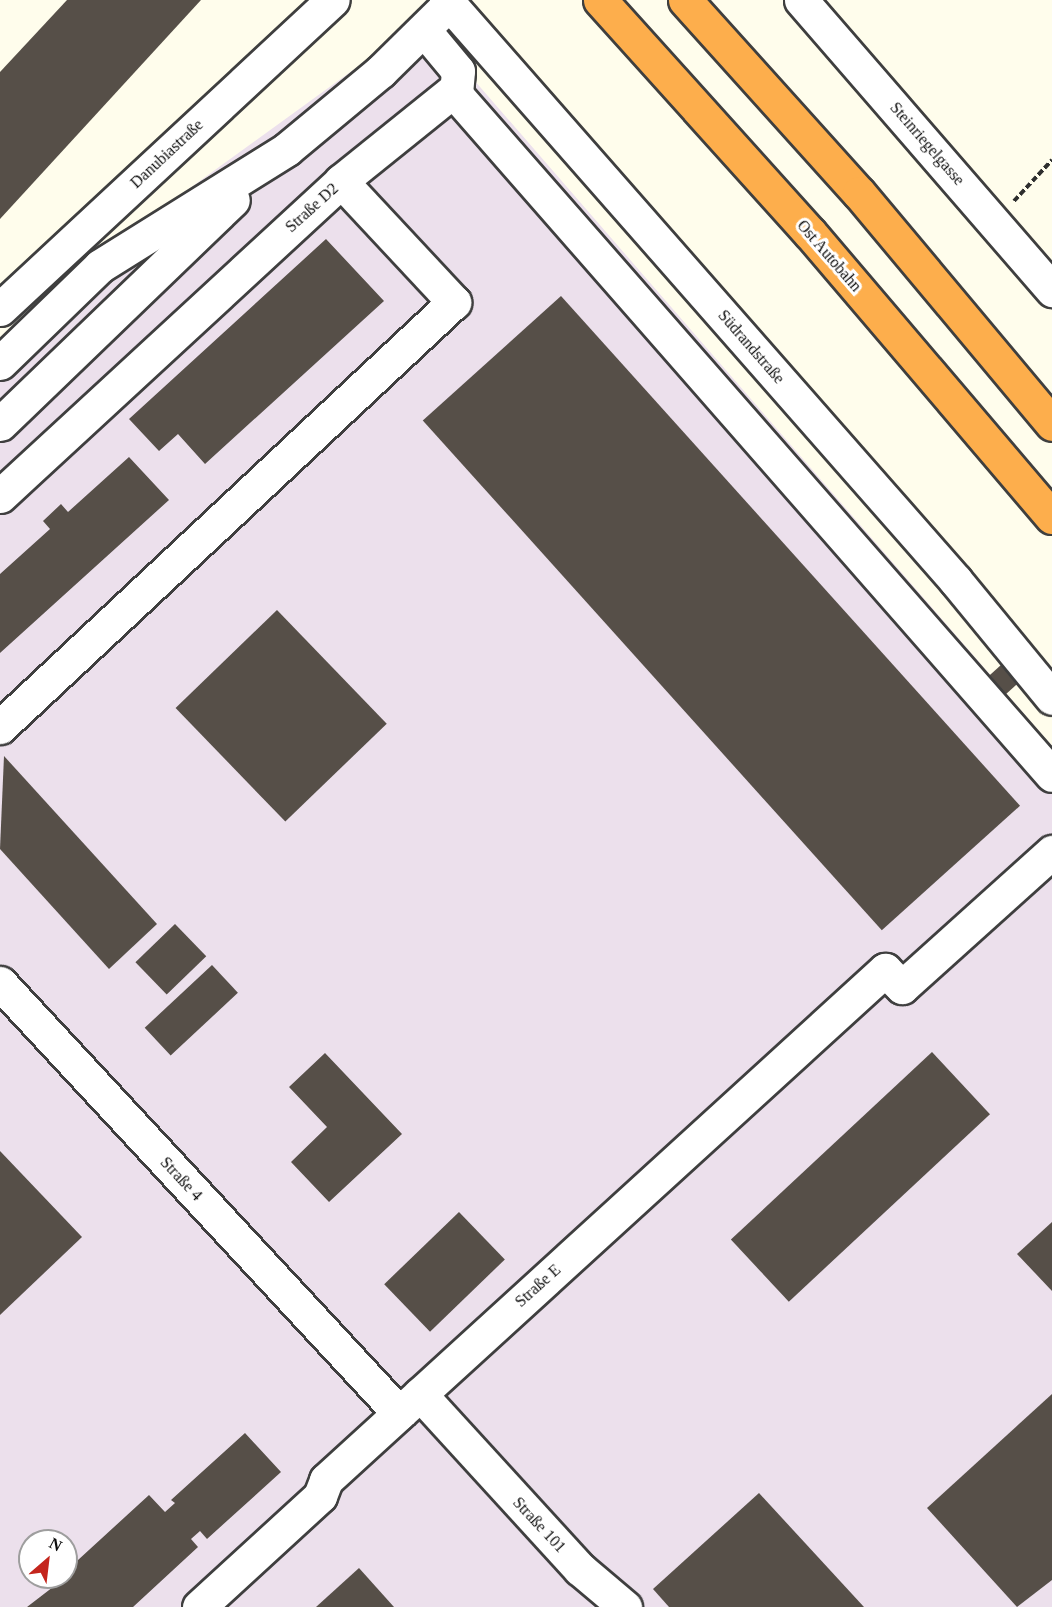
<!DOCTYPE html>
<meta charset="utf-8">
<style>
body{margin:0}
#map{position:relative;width:1052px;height:1607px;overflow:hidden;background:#fffdec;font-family:"Times New Roman",serif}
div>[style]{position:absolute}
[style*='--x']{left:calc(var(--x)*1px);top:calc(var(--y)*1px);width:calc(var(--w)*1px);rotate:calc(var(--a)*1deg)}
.industrial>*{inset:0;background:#ece0ec}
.building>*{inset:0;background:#564f48;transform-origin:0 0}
.path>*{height:4px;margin-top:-2px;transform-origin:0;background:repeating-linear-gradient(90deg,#2e2e2e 0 6px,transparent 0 9px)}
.roads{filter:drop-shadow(2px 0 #3f3f3f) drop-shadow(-2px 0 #3f3f3f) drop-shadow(0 2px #3f3f3f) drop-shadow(0 -2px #3f3f3f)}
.minor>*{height:33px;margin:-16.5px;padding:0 16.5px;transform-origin:16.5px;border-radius:16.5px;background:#fff}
.highway>*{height:33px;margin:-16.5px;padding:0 16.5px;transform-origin:16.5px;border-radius:16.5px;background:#fdae4c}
span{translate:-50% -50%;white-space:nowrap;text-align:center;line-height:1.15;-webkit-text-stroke:6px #fff;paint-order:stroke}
.street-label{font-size:16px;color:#0c0c0c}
.north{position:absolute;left:18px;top:1529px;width:60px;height:60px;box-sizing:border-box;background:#fff;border:2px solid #9e9e9e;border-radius:50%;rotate:28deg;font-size:16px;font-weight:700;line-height:24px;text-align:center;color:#0c0c0c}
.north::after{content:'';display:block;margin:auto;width:21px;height:27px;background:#c4251d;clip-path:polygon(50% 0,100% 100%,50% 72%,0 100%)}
</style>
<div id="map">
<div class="industrial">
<div style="clip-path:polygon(evenodd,422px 20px,1052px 746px,1052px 1607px,0 1607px,0 349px,92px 259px,422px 20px,30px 1541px,66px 1541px,66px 1577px,30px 1577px,30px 1541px)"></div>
</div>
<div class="building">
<div style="clip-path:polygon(67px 0,201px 0,0 219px,0 72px)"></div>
<div style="clip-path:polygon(326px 239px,384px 301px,205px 464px,178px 434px,159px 451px,129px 419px)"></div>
<div style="left:561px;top:296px;width:686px;height:186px;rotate:48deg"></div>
<div style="clip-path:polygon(129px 457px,169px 500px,0 653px,0 574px,50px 529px,43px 521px,61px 504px,68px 512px)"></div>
<div style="left:277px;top:610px;width:158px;height:141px;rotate:46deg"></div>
<div style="left:1001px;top:665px;width:25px;height:25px;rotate:48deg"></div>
<div style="clip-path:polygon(4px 756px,157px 924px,109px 969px,0 849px)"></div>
<div style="left:175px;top:924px;width:45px;height:55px;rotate:46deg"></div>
<div style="left:212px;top:965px;width:38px;height:92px;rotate:47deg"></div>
<div style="left:932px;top:1052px;width:85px;height:275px;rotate:47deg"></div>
<div style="clip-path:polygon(325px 1053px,402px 1134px,329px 1202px,291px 1162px,327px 1127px,289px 1087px)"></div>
<div style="clip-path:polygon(0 1151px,82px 1237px,0 1315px)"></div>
<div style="left:459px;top:1212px;width:66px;height:104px;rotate:46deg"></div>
<div style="clip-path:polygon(1052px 1222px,1052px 1291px,1017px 1254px)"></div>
<div style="clip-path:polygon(1052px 1394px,1052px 1580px,1017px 1607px,927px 1508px)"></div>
<div style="clip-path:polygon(245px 1433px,281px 1472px,207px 1539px,200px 1531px,191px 1539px,198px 1547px,133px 1607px,27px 1607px,66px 1577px,66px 1571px,149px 1495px,165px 1512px,175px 1503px,171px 1500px)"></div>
<div style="clip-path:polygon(759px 1493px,864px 1607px,669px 1607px,653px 1589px)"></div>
<div style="clip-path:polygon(359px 1568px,394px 1607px,316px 1607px)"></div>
</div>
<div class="path">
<div style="--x:1014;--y:201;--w:56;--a:-47.2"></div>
</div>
<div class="roads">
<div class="minor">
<div style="--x:446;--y:0;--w:773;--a:48.72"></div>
<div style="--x:956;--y:581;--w:151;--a:50.6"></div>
<div style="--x:801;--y:0;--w:384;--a:49.1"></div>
<div style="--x:424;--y:30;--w:53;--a:50.3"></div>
<div style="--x:458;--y:71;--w:24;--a:95"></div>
<div style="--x:341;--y:181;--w:144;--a:-38.8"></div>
<div style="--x:453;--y:91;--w:909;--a:48.79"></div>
<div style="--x:0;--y:309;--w:454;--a:-42.9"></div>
<div style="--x:0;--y:363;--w:139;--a:-44.1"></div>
<div style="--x:100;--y:266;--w:221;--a:-32"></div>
<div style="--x:287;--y:149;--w:122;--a:-39.7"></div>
<div style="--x:381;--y:71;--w:95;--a:-44.6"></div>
<div style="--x:0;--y:424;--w:323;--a:-43.9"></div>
<div style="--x:0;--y:496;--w:464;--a:-42.7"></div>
<div style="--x:341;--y:181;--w:166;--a:47"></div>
<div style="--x:454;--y:302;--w:622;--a:136.89"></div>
<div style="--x:0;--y:983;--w:587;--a:47.14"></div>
<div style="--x:420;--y:1394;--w:237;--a:47.6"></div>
<div style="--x:580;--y:1569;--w:59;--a:40.2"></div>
<div style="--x:199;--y:1607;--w:164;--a:-42.5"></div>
<div style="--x:320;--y:1496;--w:17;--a:-69"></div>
<div style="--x:326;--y:1480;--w:757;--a:-42.38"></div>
<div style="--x:885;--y:970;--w:24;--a:45"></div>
<div style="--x:902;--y:987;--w:202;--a:-42"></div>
</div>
<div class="highway">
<div style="--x:600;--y:0;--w:314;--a:48"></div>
<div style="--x:810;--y:233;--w:373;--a:49.6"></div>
<div style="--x:685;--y:0;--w:260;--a:48"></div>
<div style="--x:859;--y:193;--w:301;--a:50.1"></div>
</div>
</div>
<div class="street-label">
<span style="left:927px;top:144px;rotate:49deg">Steinriegelgasse</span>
<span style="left:167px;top:154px;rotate:-43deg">Danubiastraße</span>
<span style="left:312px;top:208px;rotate:-42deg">Straße D2</span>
<span style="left:829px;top:256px;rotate:49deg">Ost Autobahn</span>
<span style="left:751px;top:347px;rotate:49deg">Südrandstraße</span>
<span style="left:181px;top:1179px;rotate:47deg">Straße 4</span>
<span style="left:538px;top:1286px;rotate:-42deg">Straße E</span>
<span style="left:539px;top:1525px;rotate:47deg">Straße 101</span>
</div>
<div class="north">N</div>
</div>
